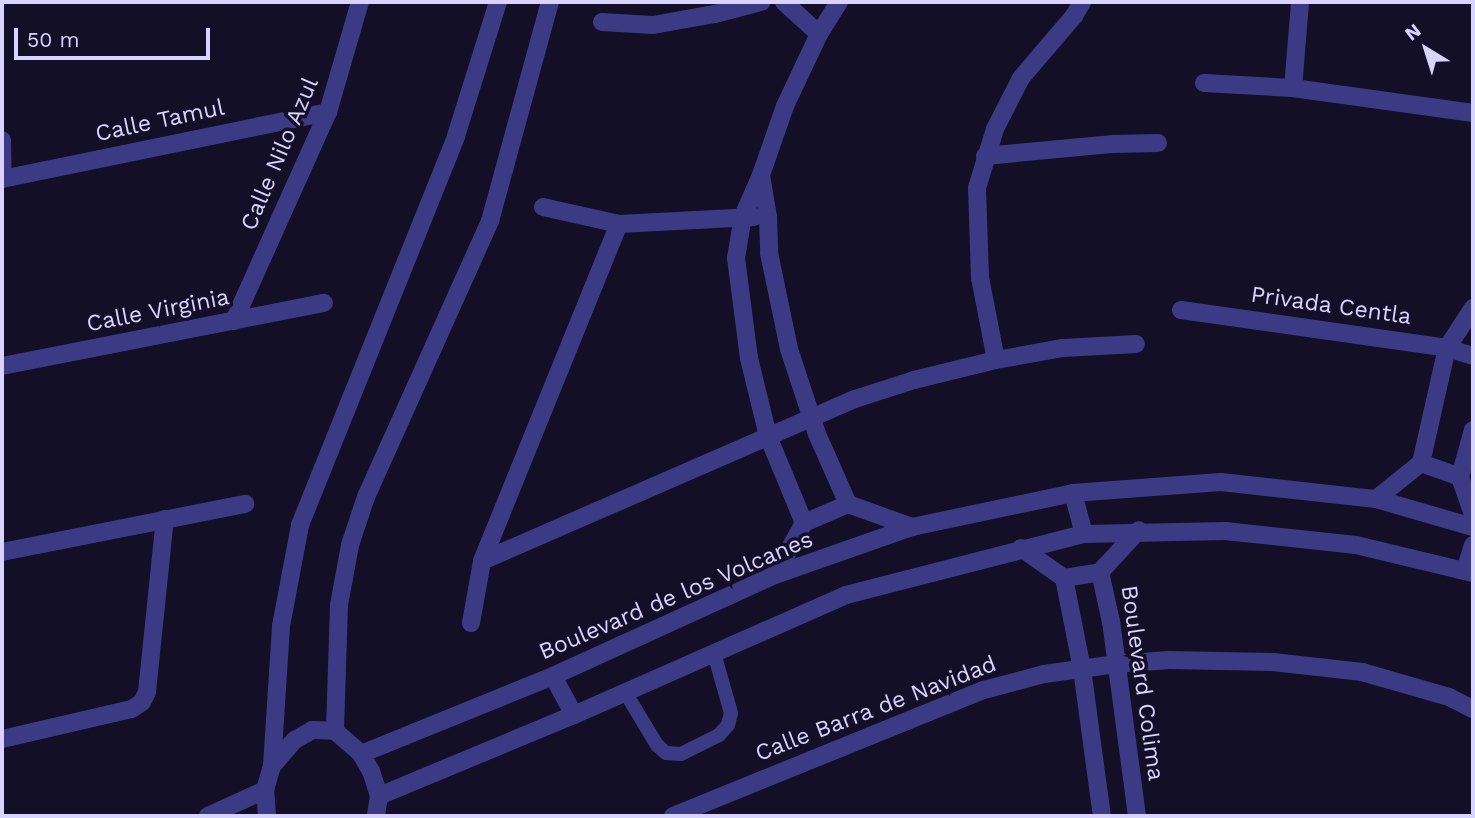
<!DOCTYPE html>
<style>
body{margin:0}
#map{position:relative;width:1475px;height:818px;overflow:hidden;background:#130f26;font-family:"Work Sans",sans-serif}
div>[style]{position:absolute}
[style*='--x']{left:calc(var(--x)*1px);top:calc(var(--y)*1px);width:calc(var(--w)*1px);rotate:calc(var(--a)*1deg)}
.service>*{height:14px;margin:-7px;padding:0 7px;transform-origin:7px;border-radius:7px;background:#3d3a85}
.minor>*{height:18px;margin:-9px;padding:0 9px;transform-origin:9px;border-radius:9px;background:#3d3a85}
.tertiary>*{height:18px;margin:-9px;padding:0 9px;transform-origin:9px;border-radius:9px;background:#3d3a85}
span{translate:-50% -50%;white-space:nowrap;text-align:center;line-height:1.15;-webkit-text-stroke:7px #130f26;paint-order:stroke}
.street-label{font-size:23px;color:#d9d4ff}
.frame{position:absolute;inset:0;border:4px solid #d9d4ff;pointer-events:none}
.north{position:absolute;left:1391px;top:14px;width:70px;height:70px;-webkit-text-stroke:5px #130f26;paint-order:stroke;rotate:322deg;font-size:19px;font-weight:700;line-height:28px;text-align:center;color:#d9d4ff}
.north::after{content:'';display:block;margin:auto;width:24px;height:32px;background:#d9d4ff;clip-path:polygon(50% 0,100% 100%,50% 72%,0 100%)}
.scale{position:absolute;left:14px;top:28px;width:196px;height:32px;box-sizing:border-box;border:4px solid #d9d4ff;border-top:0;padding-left:9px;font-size:21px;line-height:24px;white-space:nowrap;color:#d9d4ff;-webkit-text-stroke:5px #130f26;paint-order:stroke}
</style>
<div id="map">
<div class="service">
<div style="--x:625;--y:692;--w:62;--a:58.9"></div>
<div style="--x:657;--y:745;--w:12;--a:42"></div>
<div style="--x:666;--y:753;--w:15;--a:4"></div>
<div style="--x:681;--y:754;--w:42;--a:-26.6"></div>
<div style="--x:719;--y:735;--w:13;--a:-48"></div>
<div style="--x:728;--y:725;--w:12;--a:-76"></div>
<div style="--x:731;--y:713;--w:62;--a:-105.8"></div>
</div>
<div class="minor">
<div style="--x:784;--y:2;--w:47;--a:42.4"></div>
<div style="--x:602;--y:22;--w:51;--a:3.4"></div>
<div style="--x:653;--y:25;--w:63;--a:-10.1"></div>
<div style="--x:715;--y:14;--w:48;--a:-14.6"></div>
<div style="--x:1204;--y:83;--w:89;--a:3.2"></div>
<div style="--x:1293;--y:88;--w:182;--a:7.9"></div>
<div style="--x:1293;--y:88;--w:86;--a:-85.3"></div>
<div style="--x:2;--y:140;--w:39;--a:89"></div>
<div style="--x:985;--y:156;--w:129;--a:-5.4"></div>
<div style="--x:1113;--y:144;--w:45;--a:-1.3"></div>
<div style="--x:761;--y:175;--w:43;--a:80.5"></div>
<div style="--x:768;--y:217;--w:36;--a:88"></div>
<div style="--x:769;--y:253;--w:98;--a:78.2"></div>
<div style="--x:789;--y:349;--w:89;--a:71.8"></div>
<div style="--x:817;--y:434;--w:77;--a:66.1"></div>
<div style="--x:848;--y:504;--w:68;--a:19.8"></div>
<div style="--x:2;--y:179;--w:333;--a:-11.6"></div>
<div style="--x:543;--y:207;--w:78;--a:12.6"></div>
<div style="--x:619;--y:224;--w:135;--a:-3"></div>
<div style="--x:1181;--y:310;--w:269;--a:8.1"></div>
<div style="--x:1447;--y:348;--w:27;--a:17"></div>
<div style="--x:234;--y:321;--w:229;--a:-65.8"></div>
<div style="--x:328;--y:112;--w:115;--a:-73.8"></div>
<div style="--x:996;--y:360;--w:84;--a:-101"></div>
<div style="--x:980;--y:278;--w:90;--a:-91.9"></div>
<div style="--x:977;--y:188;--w:62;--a:-73"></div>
<div style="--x:995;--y:129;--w:57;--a:-63"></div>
<div style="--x:1021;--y:78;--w:82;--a:-49.5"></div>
<div style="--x:1074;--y:16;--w:16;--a:-60"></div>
<div style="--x:2;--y:366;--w:328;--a:-11.1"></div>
<div style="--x:1473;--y:430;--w:49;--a:105.5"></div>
<div style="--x:1460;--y:477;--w:39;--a:71"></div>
<div style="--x:1421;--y:463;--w:41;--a:19.7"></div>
<div style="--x:1376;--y:499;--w:58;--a:-38.7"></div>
<div style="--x:1421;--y:463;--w:118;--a:-77.3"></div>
<div style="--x:1447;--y:348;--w:48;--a:-57"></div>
<div style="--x:804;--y:523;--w:48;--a:-23.4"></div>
<div style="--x:1021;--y:548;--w:52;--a:34.9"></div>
<div style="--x:1064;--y:578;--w:93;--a:78.8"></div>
<div style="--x:1082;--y:669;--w:148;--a:82.3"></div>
<div style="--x:2;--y:552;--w:248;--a:-11.2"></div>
<div style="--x:482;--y:561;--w:407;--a:-23.5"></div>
<div style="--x:855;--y:399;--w:62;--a:-17.9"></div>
<div style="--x:914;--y:380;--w:84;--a:-13.7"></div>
<div style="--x:996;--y:360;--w:68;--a:-10.2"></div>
<div style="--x:1063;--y:348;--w:73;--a:-3.1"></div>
<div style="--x:1465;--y:571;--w:27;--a:-73"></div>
<div style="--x:775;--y:575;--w:60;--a:-60.9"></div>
<div style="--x:804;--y:523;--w:94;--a:-112.5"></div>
<div style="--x:768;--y:436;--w:80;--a:-103.7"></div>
<div style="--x:749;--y:358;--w:101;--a:-97.4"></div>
<div style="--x:736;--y:258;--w:43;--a:-80.5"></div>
<div style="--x:743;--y:216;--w:45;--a:-66.3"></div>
<div style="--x:761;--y:175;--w:73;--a:-70.8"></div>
<div style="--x:785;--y:106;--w:80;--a:-64.7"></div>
<div style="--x:819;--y:34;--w:38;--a:-58"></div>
<div style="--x:1064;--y:578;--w:36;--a:-9"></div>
<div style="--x:471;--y:623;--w:63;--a:-79.9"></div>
<div style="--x:482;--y:561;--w:364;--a:-67.9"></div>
<div style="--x:335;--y:731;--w:126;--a:-88.2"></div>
<div style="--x:339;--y:605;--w:61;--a:-79.6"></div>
<div style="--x:350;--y:545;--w:51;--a:-71.6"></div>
<div style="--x:366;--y:497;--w:303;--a:-65.8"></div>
<div style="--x:490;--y:221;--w:227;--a:-74.7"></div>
<div style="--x:2;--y:739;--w:133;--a:-13"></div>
<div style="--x:132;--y:709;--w:12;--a:-35"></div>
<div style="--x:142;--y:702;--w:11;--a:-63"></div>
<div style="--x:147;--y:692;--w:174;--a:-84.1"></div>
<div style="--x:272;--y:766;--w:140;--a:-86.3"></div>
<div style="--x:281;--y:626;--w:103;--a:-79.3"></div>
<div style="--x:300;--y:525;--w:419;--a:-68.1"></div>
<div style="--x:456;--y:136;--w:140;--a:-72.6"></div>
<div style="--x:673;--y:816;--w:336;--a:-22.1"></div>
<div style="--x:984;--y:690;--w:62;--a:-14.9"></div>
<div style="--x:1044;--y:674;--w:73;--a:-7.9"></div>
<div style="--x:1116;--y:664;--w:53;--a:-4.3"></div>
<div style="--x:1169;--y:660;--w:104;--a:1.1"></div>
<div style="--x:1273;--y:662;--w:90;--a:6.4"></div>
<div style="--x:1362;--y:672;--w:91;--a:16"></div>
<div style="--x:1449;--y:697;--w:27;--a:27"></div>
<div style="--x:1137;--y:816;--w:196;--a:-97.6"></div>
<div style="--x:1111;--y:622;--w:51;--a:-102.4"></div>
<div style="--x:1100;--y:572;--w:57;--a:-47.1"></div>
</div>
<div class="tertiary">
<div style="--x:1073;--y:493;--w:42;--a:75"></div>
<div style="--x:553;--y:676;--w:44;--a:61.7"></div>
<div style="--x:361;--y:754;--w:207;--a:-22.1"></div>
<div style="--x:553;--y:676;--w:244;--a:-24.5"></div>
<div style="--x:775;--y:575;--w:145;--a:-19.3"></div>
<div style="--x:912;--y:527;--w:165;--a:-11.9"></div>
<div style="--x:1073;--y:493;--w:148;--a:-4.3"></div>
<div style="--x:1221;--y:482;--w:156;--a:6.3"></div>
<div style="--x:1376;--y:499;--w:101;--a:16.1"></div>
<div style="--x:379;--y:796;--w:211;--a:-22.6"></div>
<div style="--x:574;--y:715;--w:297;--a:-23.8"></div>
<div style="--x:846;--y:595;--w:246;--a:-14.4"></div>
<div style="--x:1084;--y:534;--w:141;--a:-1.2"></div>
<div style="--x:1225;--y:531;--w:132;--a:6.1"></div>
<div style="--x:1356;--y:545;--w:120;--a:13.5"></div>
<div style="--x:208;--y:816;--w:63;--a:-24.5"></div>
<div style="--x:267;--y:816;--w:26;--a:-94"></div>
<div style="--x:265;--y:790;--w:25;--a:-74"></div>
<div style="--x:272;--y:766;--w:35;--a:-49"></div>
<div style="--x:295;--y:740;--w:20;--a:-30"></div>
<div style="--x:312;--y:730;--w:23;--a:2"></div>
<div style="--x:335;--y:731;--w:35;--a:41"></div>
<div style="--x:361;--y:754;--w:20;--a:60"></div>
<div style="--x:371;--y:771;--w:26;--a:72"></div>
<div style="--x:379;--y:796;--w:20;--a:99"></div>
</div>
<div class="street-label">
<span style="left:160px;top:121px;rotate:-12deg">Calle Tamul</span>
<span style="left:280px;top:154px;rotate:-67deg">Calle Nilo Azul</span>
<span style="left:1331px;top:306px;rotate:8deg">Privada Centla</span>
<span style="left:158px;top:311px;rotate:-11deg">Calle Virginia</span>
<span style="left:676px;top:596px;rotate:-23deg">Boulevard de los Volcanes</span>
<span style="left:1142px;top:683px;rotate:82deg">Boulevard Colima</span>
<span style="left:876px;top:709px;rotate:-21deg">Calle Barra de Navidad</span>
</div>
<div class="frame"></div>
<div class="north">N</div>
<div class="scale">50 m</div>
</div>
